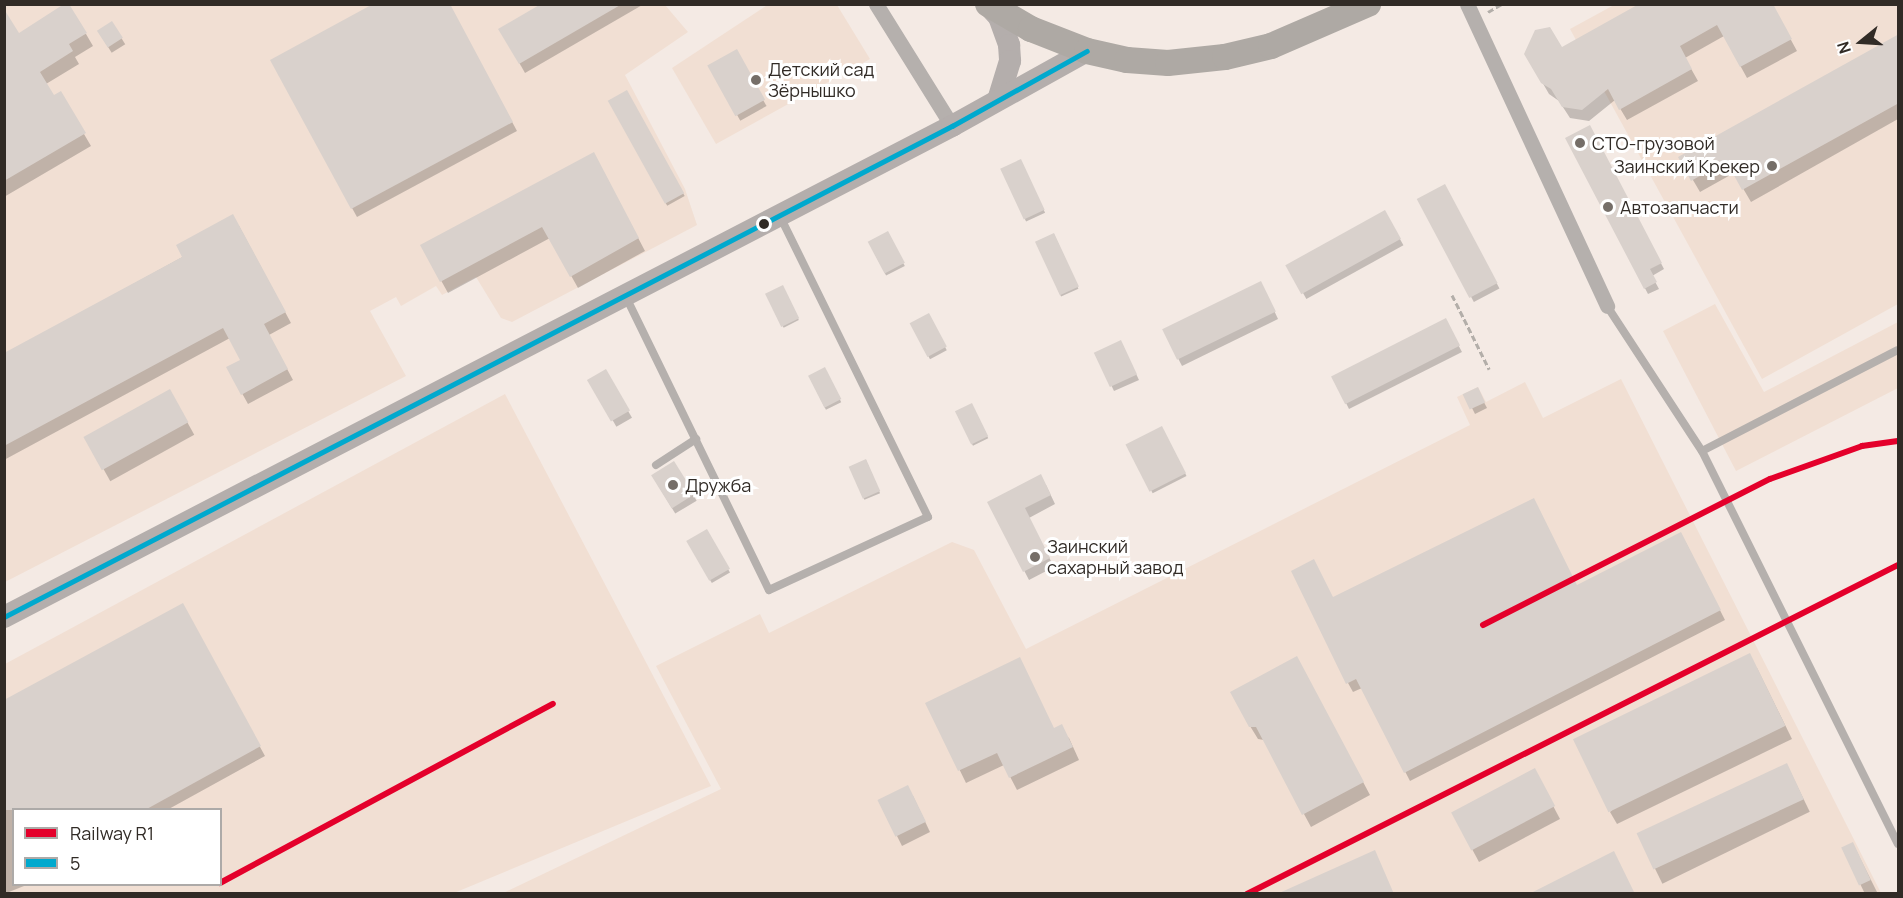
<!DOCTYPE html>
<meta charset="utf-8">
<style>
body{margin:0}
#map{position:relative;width:1903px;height:898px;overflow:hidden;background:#f4eae4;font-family:Manrope,sans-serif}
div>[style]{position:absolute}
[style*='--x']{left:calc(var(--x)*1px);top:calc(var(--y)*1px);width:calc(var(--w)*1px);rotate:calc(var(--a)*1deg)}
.built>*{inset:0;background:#f1dfd3}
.shadow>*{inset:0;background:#0003;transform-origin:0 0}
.building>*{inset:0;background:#d9d1cc;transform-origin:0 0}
.path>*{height:3px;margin-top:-1.5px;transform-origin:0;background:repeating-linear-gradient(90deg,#b3aea9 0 6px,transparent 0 9px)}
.lane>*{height:8px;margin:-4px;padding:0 4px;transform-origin:4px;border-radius:4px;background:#b5b0ad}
.street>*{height:15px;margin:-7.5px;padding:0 7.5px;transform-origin:7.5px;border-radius:7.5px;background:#b5b0ad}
.secondary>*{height:22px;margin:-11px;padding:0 11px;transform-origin:11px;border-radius:11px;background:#b4aeac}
.primary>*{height:26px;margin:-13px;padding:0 13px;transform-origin:13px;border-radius:13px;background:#aea9a4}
.bus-1>*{height:4.5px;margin:-2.25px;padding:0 2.25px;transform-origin:2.25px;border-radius:2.25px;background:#00a9ce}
.rail-1>*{height:6px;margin:-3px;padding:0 3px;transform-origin:3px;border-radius:3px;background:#e4002b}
.dots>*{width:16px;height:16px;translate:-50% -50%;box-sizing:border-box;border:3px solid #fff;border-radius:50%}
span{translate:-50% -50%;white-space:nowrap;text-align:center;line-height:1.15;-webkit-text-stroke:6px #fff;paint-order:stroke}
.poi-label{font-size:18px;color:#312b26}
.left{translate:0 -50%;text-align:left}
.right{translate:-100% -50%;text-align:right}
.frame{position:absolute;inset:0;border:6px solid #312b26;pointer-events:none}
.legend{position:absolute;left:12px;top:808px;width:210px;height:78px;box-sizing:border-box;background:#fff;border:2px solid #adaaa8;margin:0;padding:8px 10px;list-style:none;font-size:18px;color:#312b26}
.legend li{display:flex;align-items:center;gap:12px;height:30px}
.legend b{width:30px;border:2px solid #adaaa8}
.north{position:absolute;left:1831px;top:12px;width:60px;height:60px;-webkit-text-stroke:4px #fff;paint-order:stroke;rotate:252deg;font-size:16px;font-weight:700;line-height:24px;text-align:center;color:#312b26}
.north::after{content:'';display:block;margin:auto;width:21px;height:27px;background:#312b26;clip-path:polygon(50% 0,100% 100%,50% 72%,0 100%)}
</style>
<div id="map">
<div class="built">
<div style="clip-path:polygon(769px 4px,837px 5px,870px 59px,716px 144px,672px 68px)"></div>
<div style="clip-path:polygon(5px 5px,665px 5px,688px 32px,625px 75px,685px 189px,697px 225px,512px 322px,501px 318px,476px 277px,442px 295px,436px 286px,401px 306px,396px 297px,370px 311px,406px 376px,5px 582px)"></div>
<div style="clip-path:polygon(1614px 5px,1898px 5px,1898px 304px,1762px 379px,1570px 29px)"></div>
<div style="clip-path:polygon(1715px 304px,1764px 392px,1898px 322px,1898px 388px,1736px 471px,1663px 331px)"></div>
<div style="clip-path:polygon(1621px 379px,1881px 893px,501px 894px,721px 789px,656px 666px,760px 614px,769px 633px,952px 542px,974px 550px,1026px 649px,1470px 425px,1457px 397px,1478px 387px,1486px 402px,1525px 382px,1543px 418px)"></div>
<div style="clip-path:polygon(evenodd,505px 394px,711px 786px,454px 893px,5px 894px,5px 664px,505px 394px,14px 810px,220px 810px,220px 884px,14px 884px,14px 810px)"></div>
</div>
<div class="shadow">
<div style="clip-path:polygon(449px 4px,517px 131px,357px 217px,352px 208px)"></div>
<div style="clip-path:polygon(544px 4px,644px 4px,525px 73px,500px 29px)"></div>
<div style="clip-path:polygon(1643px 4px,1777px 4px,1773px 7px,1797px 51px,1747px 78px,1724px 36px,1685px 58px,1698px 81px,1627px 120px,1615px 100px,1589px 121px,1570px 118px,1559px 101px,1549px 94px,1526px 54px,1561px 49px)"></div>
<div style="clip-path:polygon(4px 12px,18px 36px,86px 34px,93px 46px,75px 57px,79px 64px,46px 84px,53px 97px,60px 93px,91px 146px,4px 197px)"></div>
<div style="left:112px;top:23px;width:25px;height:16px;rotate:58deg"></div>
<div style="clip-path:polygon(1898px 36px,1898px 119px,1751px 202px,1734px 173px,1700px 192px,1680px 158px)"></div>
<div style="left:736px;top:51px;width:63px;height:30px;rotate:61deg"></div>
<div style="left:627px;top:92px;width:119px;height:20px;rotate:61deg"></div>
<div style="clip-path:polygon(1590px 127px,1664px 269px,1652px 276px,1659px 289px,1648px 294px,1567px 139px)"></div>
<div style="left:1021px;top:161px;width:57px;height:21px;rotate:65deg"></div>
<div style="clip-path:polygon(600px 165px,645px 251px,578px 288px,550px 238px,448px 293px,422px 246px)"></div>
<div style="left:1445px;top:186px;width:116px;height:29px;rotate:62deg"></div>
<div style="left:1385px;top:212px;width:38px;height:111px;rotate:61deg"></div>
<div style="clip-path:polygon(239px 226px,291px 323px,269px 335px,293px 380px,248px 404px,228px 368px,242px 360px,230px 338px,4px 460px,4px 355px)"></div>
<div style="left:888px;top:233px;width:37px;height:21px;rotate:63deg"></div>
<div style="left:1054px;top:234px;width:60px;height:19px;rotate:66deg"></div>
<div style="left:782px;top:287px;width:37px;height:17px;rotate:63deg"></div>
<div style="clip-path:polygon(1264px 289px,1278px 319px,1182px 366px,1164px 331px)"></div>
<div style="left:928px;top:315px;width:40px;height:19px;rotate:62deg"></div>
<div style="clip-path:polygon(1448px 326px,1462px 352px,1349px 409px,1346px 403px)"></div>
<div style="clip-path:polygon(1123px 347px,1139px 380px,1114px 391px,1096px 353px)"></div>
<div style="left:825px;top:369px;width:37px;height:17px;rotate:64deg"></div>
<div style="left:605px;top:371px;width:54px;height:18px;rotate:60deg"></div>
<div style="clip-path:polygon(1477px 389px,1487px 408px,1475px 414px,1472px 408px)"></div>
<div style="left:170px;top:391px;width:50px;height:96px;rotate:61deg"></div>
<div style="left:972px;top:405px;width:37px;height:17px;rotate:64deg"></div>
<div style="left:1162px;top:428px;width:54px;height:38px;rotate:63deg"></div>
<div style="left:866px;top:460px;width:36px;height:17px;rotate:67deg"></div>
<div style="left:674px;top:463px;width:44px;height:25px;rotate:59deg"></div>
<div style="clip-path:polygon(1046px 485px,1055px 504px,1029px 518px,1054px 567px,1029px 580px,989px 502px)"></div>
<div style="left:706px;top:531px;width:48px;height:21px;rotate:60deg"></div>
<div style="clip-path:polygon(1686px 543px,1725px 620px,1410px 781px,1362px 688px,1353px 692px,1348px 683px,1293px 571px,1333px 599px,1577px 587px)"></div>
<div style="clip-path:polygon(182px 605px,265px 756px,167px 810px,14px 810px,14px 884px,29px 884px,4px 894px,4px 702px)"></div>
<div style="clip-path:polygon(1757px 668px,1792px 739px,1617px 824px,1610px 812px)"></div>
<div style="clip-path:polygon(1304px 671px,1370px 795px,1311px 827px,1264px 740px,1258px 739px,1250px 726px)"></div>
<div style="clip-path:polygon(927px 703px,1054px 729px,1069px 738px,1079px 760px,1017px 790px,1004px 765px,966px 783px)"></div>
<div style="left:1787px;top:765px;width:52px;height:164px;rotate:64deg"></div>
<div style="clip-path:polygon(1541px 783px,1560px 819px,1479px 862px,1472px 849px)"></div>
<div style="clip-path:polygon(913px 796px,930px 832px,902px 846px,879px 800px)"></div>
<div style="clip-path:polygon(1843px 848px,1857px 852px,1878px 894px,1865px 894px)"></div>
</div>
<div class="building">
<div style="clip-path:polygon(64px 4px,69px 4px,87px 33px,69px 44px,73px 51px,40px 72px,54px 95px,61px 91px,86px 133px,4px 181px,4px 9px,19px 33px)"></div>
<div style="clip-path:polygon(373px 4px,450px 4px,513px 122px,351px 209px,270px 60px)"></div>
<div style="clip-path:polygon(541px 4px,622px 4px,519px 64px,498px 29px)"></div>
<div style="clip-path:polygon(1639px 4px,1773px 4px,1792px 39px,1740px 67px,1717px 25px,1680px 46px,1692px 69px,1619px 110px,1608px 89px,1582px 110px,1562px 107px,1551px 89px,1541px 83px,1524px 54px,1535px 30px,1550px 27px,1562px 47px)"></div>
<div style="left:112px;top:21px;width:20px;height:18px;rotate:57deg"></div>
<div style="clip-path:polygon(1899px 34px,1899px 103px,1742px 190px,1726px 161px,1691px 181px,1678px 157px)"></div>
<div style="left:737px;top:49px;width:58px;height:34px;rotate:61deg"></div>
<div style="left:627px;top:90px;width:118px;height:22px;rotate:61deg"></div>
<div style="clip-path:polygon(1590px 125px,1662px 263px,1650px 269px,1657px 282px,1644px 289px,1565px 138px)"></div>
<div style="clip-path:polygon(594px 152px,639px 238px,570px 277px,542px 227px,440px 282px,420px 245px)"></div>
<div style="left:1021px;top:159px;width:56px;height:23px;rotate:65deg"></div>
<div style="left:1445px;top:184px;width:112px;height:32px;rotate:62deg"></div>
<div style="left:1385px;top:210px;width:33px;height:114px;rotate:61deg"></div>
<div style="clip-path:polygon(233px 214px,286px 312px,264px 324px,288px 369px,241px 395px,226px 367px,240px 360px,223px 328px,4px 446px,4px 353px,182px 257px,176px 245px)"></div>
<div style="left:888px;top:231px;width:36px;height:23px;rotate:62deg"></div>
<div style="left:1054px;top:233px;width:59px;height:21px;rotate:65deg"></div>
<div style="left:1261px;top:281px;width:34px;height:110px;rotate:64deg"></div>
<div style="left:783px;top:285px;width:37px;height:20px;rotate:64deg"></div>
<div style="left:929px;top:313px;width:38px;height:22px;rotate:62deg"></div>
<div style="left:1446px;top:318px;width:31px;height:129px;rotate:63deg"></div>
<div style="left:1121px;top:340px;width:38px;height:30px;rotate:65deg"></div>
<div style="left:825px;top:367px;width:36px;height:19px;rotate:63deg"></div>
<div style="left:606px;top:369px;width:48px;height:22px;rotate:60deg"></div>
<div style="left:1478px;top:387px;width:17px;height:17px;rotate:65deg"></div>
<div style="left:170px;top:389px;width:38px;height:99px;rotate:61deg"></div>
<div style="left:972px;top:403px;width:37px;height:19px;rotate:64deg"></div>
<div style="left:1162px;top:426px;width:53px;height:41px;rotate:63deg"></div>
<div style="left:866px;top:459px;width:35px;height:19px;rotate:66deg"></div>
<div style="left:674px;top:461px;width:39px;height:27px;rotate:58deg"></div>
<div style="clip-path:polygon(1041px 474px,1051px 495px,1025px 508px,1050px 558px,1023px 572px,987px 502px)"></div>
<div style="clip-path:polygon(1534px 498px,1577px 585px,1681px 532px,1721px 610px,1404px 773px,1356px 679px,1346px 684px,1291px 571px,1314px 559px,1333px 597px)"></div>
<div style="left:707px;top:529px;width:46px;height:24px;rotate:60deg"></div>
<div style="clip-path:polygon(183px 603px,261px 746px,145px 810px,4px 810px,4px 700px)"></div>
<div style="left:1750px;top:653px;width:81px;height:197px;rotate:64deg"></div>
<div style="clip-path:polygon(1297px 656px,1364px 782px,1302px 815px,1256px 727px,1249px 727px,1230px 692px)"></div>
<div style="clip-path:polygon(1020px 657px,1054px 728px,1062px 724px,1073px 747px,1009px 778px,997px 753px,958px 771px,925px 703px)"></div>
<div style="left:1787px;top:763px;width:40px;height:166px;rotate:65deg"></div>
<div style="left:1535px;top:768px;width:43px;height:95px;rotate:62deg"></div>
<div style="left:908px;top:785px;width:41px;height:34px;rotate:64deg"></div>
<div style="left:1853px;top:842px;width:42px;height:13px;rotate:65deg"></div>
<div style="clip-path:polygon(1375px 850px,1394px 894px,1277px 894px)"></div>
<div style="clip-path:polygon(1614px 851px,1635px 894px,1529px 894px)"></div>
</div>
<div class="path">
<div style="--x:1488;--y:12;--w:16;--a:-30"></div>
<div style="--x:1452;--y:295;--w:83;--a:63.4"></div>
</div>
<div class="lane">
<div style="--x:626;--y:297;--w:326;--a:64"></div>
<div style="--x:769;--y:590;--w:175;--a:-24.7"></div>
<div style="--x:928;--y:517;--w:335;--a:-116.2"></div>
<div style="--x:1607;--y:306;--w:173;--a:56.8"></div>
<div style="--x:1702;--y:451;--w:439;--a:63.5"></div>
<div style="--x:1702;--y:451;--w:220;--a:-27.3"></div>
<div style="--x:656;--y:465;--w:48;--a:-33"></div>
</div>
<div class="street">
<div style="--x:876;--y:4;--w:144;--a:58.1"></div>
<div style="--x:1467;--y:4;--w:333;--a:65.1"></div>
</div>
<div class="secondary">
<div style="--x:987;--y:4;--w:18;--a:47"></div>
<div style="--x:999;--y:17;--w:30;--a:70"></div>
<div style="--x:1009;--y:45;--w:16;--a:86"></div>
<div style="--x:1010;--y:61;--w:38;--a:107"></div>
<div style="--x:4;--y:617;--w:1068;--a:-27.38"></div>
<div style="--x:952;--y:126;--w:154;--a:-29.1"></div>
</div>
<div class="primary">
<div style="--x:988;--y:4;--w:50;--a:30.2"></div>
<div style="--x:1031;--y:29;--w:60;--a:21.4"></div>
<div style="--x:1087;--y:51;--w:41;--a:12.7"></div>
<div style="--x:1127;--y:60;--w:41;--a:4.2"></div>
<div style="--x:1168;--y:63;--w:57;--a:-6"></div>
<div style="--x:1225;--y:57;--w:47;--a:-13.4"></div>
<div style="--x:1271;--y:46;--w:106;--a:-23.4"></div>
</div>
<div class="bus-1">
<div style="--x:4;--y:617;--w:1068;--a:-27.38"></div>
<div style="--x:952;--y:126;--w:154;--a:-29.1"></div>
</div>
<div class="rail-1">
<div style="--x:1483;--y:625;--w:322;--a:-27"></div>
<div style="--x:1770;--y:479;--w:98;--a:-19.7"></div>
<div style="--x:1862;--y:446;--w:36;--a:-8"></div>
<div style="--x:220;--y:883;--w:378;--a:-28.3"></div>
<div style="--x:1247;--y:894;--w:729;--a:-26.81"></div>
</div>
<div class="dots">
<div style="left:756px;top:80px;background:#756e68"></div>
<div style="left:1580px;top:143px;background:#756e68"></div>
<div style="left:1772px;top:166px;background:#756e68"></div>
<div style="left:1608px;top:207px;background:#756e68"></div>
<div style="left:764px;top:224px;background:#312b26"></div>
<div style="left:673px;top:485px;background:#756e68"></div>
<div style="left:1035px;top:557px;background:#756e68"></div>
</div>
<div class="poi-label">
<span class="left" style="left:768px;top:80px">Детский сад<br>Зёрнышко</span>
<span class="left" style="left:1592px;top:143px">СТО-грузовой</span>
<span class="right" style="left:1760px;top:166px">Заинский Крекер</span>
<span class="left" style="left:1620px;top:207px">Автозапчасти</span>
<span class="left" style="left:685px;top:485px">Дружба</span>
<span class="left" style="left:1047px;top:557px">Заинский<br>сахарный завод</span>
</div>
<div class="frame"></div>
<ul class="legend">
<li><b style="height:8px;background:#e4002b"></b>Railway R1</li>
<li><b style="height:8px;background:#00a9ce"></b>5</li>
</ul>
<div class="north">N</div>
</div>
